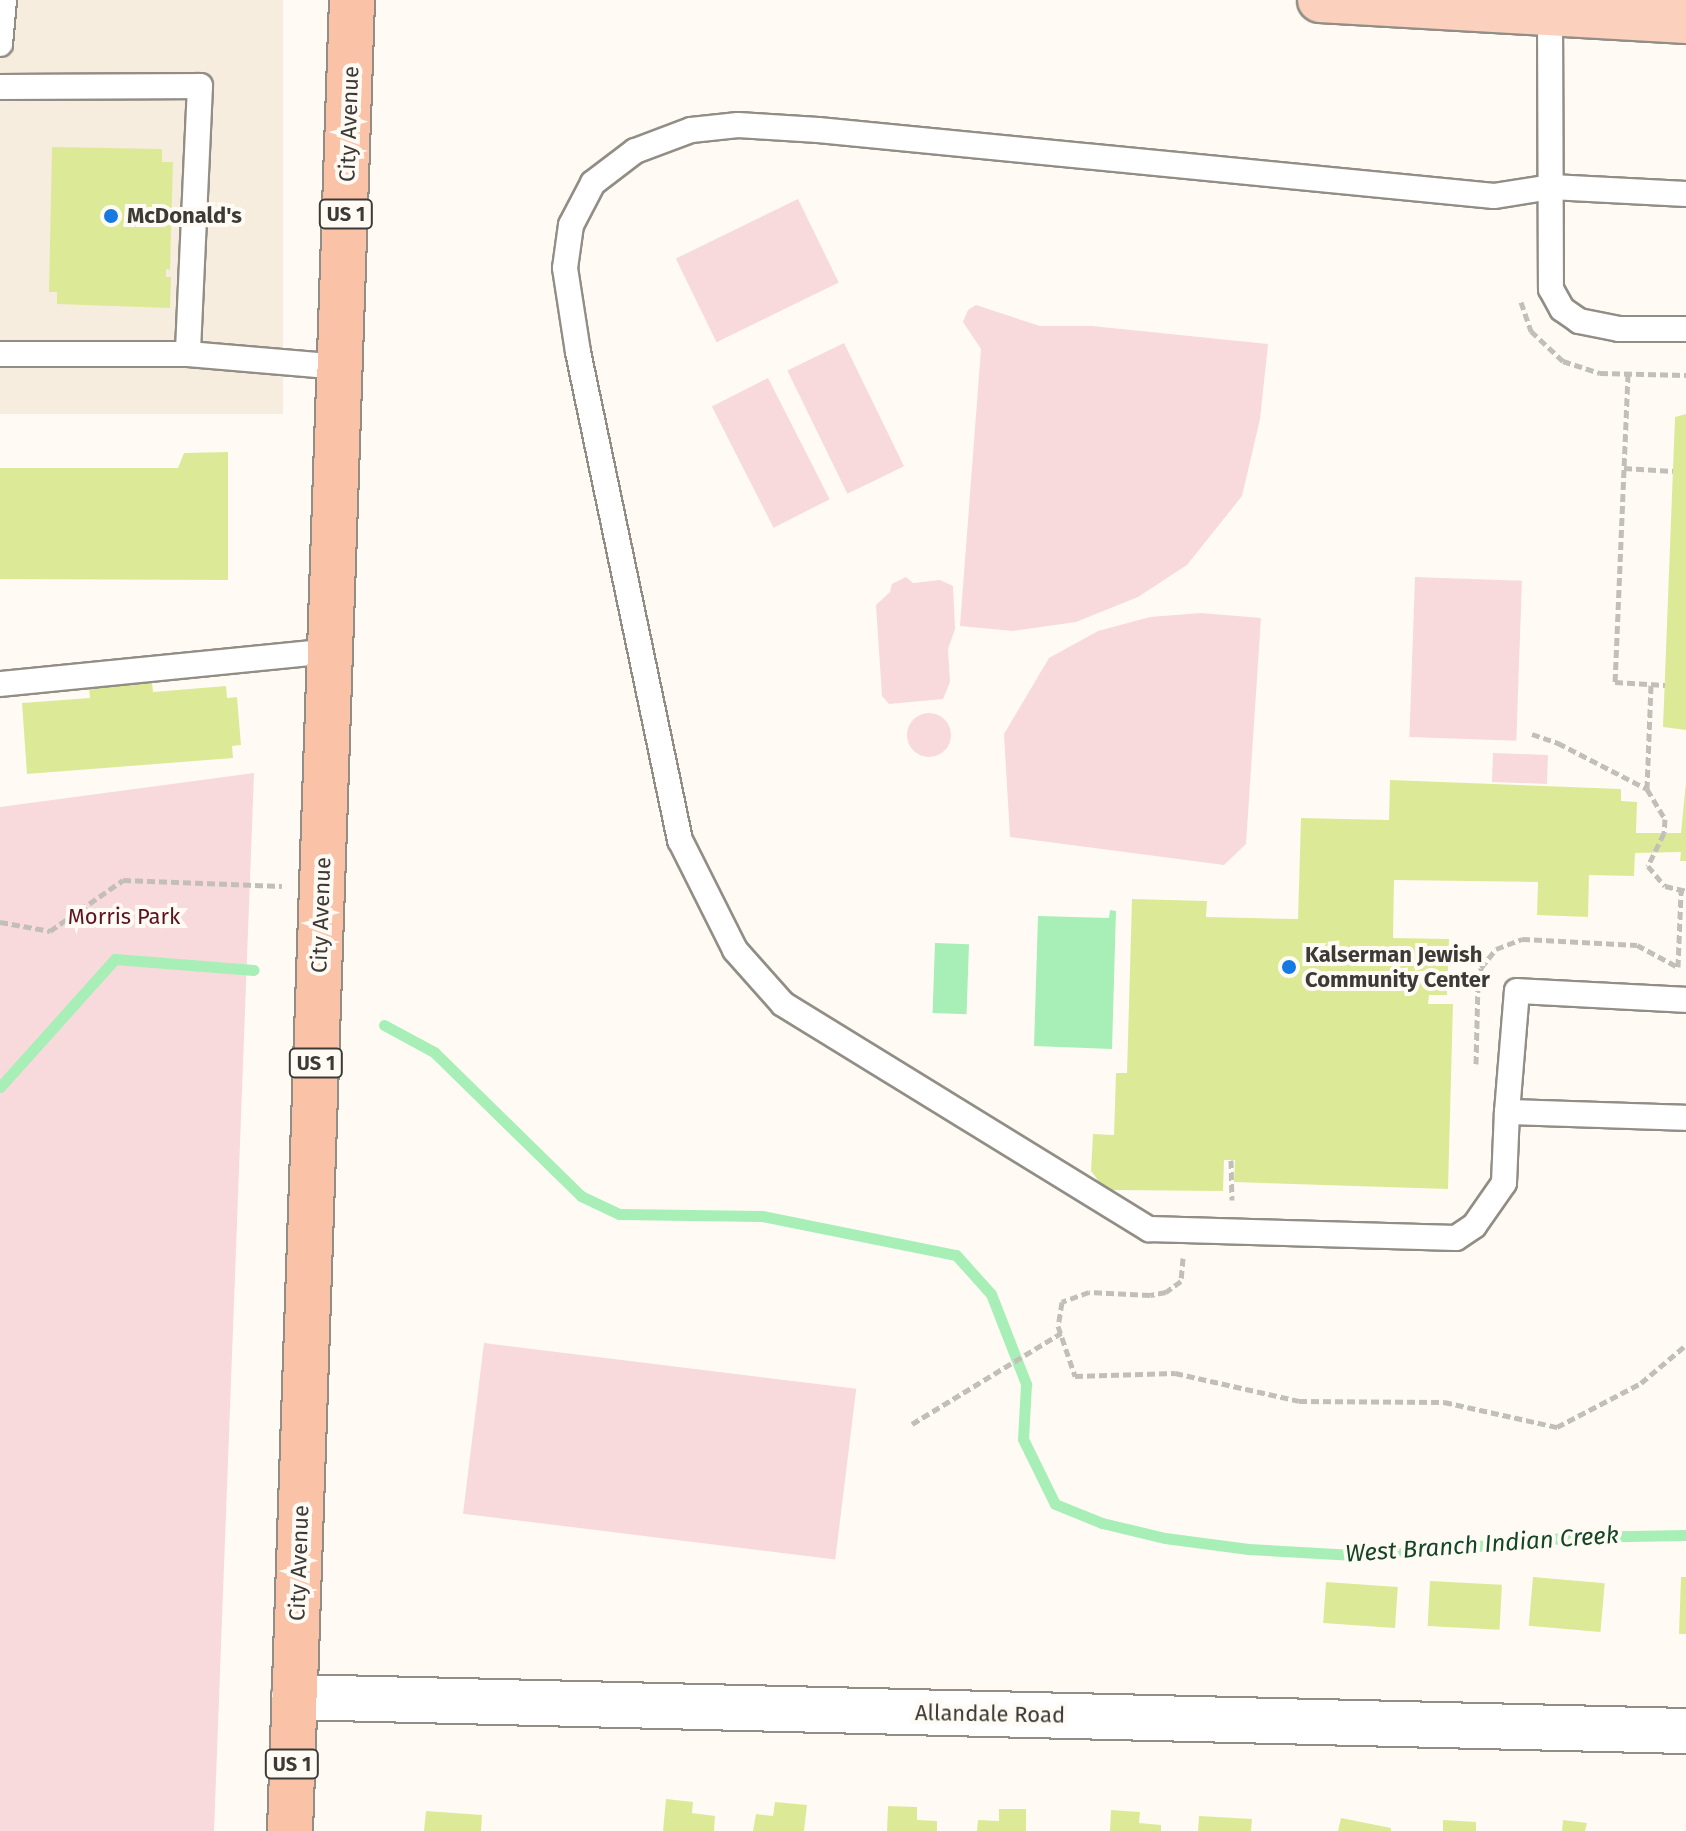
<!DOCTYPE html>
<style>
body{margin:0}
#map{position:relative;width:1686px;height:1831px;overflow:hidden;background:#fffbf4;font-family:"Fira Sans",sans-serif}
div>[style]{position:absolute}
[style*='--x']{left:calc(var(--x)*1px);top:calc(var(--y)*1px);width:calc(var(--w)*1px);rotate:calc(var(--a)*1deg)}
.built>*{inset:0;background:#f6edde;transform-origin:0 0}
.green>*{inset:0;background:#f8dadc;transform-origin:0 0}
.round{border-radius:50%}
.water>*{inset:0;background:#a7efb7;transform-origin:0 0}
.stream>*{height:11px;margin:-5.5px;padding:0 5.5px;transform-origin:5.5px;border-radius:5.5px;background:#a7efb7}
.building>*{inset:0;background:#dcea98;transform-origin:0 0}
.path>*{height:5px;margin-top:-2.5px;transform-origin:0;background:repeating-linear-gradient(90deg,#c2bfb9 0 8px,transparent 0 12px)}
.roads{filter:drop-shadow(2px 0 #928e86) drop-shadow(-2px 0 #928e86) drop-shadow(0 2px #928e86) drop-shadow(0 -2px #928e86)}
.service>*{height:24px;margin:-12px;padding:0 12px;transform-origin:12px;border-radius:12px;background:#fff}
.minor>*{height:44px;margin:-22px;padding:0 22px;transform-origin:22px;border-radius:22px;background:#fff}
.primary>*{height:44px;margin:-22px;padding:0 22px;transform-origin:22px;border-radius:22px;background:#fbd1bd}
.trunk>*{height:44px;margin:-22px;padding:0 22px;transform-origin:22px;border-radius:22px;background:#fac2a7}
.dots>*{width:22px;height:22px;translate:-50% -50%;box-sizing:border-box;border:4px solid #fffbf4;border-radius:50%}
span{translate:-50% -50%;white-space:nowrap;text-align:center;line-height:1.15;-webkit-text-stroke:8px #fffbf4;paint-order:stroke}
.shield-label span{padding:2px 6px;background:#fffbf4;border:2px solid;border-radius:6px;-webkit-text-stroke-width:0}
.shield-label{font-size:20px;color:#3b3a36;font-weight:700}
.street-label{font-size:22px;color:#3b3a36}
.poi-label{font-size:22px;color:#3b3a36;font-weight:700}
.left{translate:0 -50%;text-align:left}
.park-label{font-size:22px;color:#5e1123}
.water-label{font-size:24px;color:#124624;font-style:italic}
</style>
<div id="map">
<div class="built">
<div style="left:0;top:0;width:283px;height:414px"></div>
</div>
<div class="green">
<div style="left:798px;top:199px;width:93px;height:136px;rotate:64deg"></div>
<div style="clip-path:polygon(976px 305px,1040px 326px,1092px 326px,1268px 344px,1260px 419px,1242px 496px,1187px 565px,1138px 597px,1076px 622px,1013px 631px,960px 626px,981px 349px,963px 322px,968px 310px)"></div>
<div style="left:844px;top:343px;width:137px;height:63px;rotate:64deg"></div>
<div style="left:768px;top:378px;width:136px;height:63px;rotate:63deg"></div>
<div style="clip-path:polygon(906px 577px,913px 583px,940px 580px,953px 586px,955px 629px,948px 649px,950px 682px,943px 699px,889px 704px,882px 696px,876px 605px,890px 592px,892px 584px)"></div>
<div style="left:1415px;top:577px;width:107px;height:160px;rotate:2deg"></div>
<div style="clip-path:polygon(1201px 613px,1261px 618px,1246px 844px,1224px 865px,1010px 837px,1004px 734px,1049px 658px,1098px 631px,1150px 617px)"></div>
<div class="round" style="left:907px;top:713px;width:44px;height:44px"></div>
<div style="left:1493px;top:753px;width:55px;height:29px;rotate:2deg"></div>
<div style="clip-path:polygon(254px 773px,214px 1831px,0 1831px,0 807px)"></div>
<div style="left:484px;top:1343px;width:375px;height:172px;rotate:7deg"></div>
</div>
<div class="water">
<div style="clip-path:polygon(1110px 910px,1116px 911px,1112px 1049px,1034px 1046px,1038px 916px,1109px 918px)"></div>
<div style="left:935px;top:943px;width:34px;height:70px;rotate:2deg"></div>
</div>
<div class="stream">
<div style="--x:384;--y:1025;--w:57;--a:28.4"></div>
<div style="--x:434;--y:1052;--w:206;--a:44.4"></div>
<div style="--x:581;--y:1196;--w:42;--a:25.3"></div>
<div style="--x:619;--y:1214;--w:143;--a:0.8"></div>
<div style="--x:762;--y:1216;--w:198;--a:11.4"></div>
<div style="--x:956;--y:1255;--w:52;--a:48.1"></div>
<div style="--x:991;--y:1294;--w:97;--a:68.7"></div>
<div style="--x:1026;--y:1384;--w:55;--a:93.1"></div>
<div style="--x:1023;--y:1439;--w:72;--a:63.8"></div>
<div style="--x:1055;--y:1504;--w:51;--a:22"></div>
<div style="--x:1102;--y:1523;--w:65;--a:13.4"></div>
<div style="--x:1165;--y:1538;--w:84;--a:7.5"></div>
<div style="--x:1248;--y:1549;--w:124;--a:3.2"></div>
<div style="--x:1372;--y:1556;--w:202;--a:-5.4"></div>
<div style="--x:1573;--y:1537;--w:113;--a:-1"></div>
<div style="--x:0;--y:1087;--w:172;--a:-48.1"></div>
<div style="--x:115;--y:959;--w:139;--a:4.5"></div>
</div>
<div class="building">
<div style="clip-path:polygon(52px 147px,162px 149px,162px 162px,173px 162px,170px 270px,166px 269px,166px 277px,171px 277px,170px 308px,57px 304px,57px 292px,49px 292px)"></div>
<div style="clip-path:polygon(1686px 414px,1686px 730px,1663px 727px,1675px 417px)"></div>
<div style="clip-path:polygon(228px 452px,228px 580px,0 579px,0 468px,178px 468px,184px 453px)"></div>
<div style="clip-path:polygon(151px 671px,153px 692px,226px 686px,227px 698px,237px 697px,241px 745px,232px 746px,233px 758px,27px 774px,22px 703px,90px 698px,89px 688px,106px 687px,105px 674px)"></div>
<div style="clip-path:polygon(1390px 780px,1621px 789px,1621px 801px,1637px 802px,1636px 833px,1681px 833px,1686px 782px,1686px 861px,1680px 861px,1681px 852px,1635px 853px,1634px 876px,1589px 875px,1588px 917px,1537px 915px,1538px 882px,1394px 880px,1393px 938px,1449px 939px,1447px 995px,1429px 995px,1428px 1004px,1453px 1004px,1448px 1189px,1234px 1182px,1235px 1160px,1224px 1160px,1223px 1191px,1111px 1190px,1103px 1187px,1091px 1171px,1093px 1134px,1114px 1135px,1116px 1073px,1127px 1073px,1132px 899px,1207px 901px,1206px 917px,1298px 919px,1301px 818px,1389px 820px)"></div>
<div style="left:1533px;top:1577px;width:72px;height:49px;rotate:5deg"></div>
<div style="clip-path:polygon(1681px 1577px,1686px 1577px,1686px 1634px,1679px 1634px)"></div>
<div style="left:1430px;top:1581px;width:72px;height:45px;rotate:3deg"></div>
<div style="left:1326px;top:1582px;width:72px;height:41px;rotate:4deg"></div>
<div style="clip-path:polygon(666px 1799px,693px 1802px,692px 1813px,715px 1816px,714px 1831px,663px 1831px)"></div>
<div style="clip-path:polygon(775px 1802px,807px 1805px,804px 1831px,753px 1831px,756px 1814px,773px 1816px)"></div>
<div style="clip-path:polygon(888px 1806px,917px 1807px,917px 1820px,937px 1821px,937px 1831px,887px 1831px)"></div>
<div style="clip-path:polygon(999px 1809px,1026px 1809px,1026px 1831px,977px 1831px,978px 1820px,999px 1821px)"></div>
<div style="clip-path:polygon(1111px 1810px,1140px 1812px,1139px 1823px,1161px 1825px,1161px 1831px,1110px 1831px)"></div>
<div style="clip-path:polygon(426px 1811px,482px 1815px,481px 1831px,424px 1831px)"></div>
<div style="clip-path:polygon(1199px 1816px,1252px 1819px,1251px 1831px,1198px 1831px)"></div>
<div style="clip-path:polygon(1341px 1818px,1391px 1828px,1391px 1831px,1338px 1831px)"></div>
<div style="clip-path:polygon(1443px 1820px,1476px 1822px,1476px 1831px,1443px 1831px)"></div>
<div style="clip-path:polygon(1563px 1820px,1587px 1823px,1585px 1831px,1562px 1831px)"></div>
</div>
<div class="path">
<div style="--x:1521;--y:302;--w:31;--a:71"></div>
<div style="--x:1531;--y:331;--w:44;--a:43.2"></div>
<div style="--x:1563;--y:361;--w:39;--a:18"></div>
<div style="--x:1600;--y:373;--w:86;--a:1.3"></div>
<div style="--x:1628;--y:374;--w:308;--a:92.4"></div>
<div style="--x:1615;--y:682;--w:50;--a:3.4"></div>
<div style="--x:1624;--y:468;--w:49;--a:3.5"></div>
<div style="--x:1532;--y:734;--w:28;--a:19"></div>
<div style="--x:1558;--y:743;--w:100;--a:27.3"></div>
<div style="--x:1647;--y:789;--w:35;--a:59"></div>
<div style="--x:1665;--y:819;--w:14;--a:94"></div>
<div style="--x:1664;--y:833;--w:37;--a:116"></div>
<div style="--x:1648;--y:866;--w:26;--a:50"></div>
<div style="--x:1665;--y:886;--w:22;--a:13"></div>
<div style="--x:1647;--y:789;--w:105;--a:-87.8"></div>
<div style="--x:0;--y:922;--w:51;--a:10.2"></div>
<div style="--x:50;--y:931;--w:89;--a:-34.9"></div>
<div style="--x:123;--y:880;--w:159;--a:2.2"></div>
<div style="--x:1476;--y:1064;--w:82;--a:-88.6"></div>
<div style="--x:1478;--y:982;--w:14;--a:-78"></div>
<div style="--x:1481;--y:968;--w:24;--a:-52"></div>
<div style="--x:1496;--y:949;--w:28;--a:-21"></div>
<div style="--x:1522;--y:939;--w:115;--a:3"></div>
<div style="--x:1637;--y:945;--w:47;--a:28.2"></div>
<div style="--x:1678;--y:967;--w:76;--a:-87.7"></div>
<div style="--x:1231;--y:1160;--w:40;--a:88.6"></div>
<div style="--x:1183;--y:1258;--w:23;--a:95"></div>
<div style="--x:1181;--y:1281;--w:19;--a:144"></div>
<div style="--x:1166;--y:1292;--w:16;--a:169"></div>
<div style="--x:1150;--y:1295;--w:61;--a:-177.2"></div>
<div style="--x:1089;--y:1292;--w:29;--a:160"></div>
<div style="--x:1062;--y:1302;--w:24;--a:99"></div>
<div style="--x:1058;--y:1326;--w:53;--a:71.2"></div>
<div style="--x:1075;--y:1376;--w:100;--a:-1.7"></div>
<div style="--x:1175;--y:1373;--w:127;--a:12.7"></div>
<div style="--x:1299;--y:1401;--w:145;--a:0.4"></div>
<div style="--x:1444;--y:1402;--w:116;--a:12.5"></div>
<div style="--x:1557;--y:1427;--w:95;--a:-27.6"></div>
<div style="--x:1641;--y:1383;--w:59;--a:-40.2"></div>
<div style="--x:912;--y:1424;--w:175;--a:-31.4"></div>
</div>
<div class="roads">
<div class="service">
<div style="--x:1550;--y:13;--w:276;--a:89.8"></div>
<div style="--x:1551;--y:289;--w:23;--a:61"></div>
<div style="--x:1562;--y:309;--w:21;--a:35"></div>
<div style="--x:1579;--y:321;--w:41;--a:11.3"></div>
<div style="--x:1619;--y:329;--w:67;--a:0"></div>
<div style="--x:0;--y:44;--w:44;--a:-84.8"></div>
<div style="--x:0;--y:87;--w:200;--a:-0.3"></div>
<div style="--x:200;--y:86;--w:268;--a:92.6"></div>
<div style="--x:1686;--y:194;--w:135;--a:-177"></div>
<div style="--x:1551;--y:187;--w:58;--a:171"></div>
<div style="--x:1494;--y:196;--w:679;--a:-174.42"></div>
<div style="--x:818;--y:130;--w:80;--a:-176.4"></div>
<div style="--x:738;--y:125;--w:47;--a:173.9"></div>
<div style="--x:691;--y:130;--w:60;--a:159.4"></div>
<div style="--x:635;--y:151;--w:53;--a:142.7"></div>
<div style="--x:593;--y:183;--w:47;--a:117.6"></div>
<div style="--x:571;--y:225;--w:43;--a:97.9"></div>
<div style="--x:565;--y:268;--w:85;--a:81.2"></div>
<div style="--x:578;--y:352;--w:499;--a:78.2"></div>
<div style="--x:680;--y:840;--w:123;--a:63.4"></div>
<div style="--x:735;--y:950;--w:72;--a:48.4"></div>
<div style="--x:783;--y:1004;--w:430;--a:31.6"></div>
<div style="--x:1149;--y:1229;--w:307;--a:1.7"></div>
<div style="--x:1456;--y:1238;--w:22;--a:-34"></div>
<div style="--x:1474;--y:1226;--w:52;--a:-55.1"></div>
<div style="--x:1504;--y:1183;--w:71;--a:-87.6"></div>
<div style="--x:1507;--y:1112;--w:179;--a:1.9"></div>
<div style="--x:0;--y:354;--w:188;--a:0"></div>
<div style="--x:188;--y:354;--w:153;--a:4.9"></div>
<div style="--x:0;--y:684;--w:332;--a:-5.7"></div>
<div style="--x:1507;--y:1112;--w:121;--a:-85.3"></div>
<div style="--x:1517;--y:991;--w:169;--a:3"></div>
</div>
<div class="minor">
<div style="--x:294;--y:1697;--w:1392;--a:1.4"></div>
</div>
<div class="primary">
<div style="--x:1320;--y:0;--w:367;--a:3.3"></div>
</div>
<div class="trunk">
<div style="--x:290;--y:1831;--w:1832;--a:-88.06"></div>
</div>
</div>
<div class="dots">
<div style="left:111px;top:216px;background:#167ae2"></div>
<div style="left:1289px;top:967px;background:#167ae2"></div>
</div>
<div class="shield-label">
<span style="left:346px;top:214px">US 1</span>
<span style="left:316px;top:1063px">US 1</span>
<span style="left:292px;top:1764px">US 1</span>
</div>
<div class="street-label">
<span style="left:349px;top:124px;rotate:-88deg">City Avenue</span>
<span style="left:321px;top:915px;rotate:-88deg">City Avenue</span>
<span style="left:299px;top:1563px;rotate:-88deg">City Avenue</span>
<span style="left:990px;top:1714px;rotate:1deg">Allandale Road</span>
</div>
<div class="poi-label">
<span class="left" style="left:127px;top:216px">McDonald's</span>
<span class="left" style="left:1305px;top:967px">Kalserman Jewish<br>Community Center</span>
</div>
<div class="park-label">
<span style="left:124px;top:917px">Morris Park</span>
</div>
<div class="water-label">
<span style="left:1482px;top:1545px;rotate:-4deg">West Branch Indian Creek</span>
</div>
</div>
